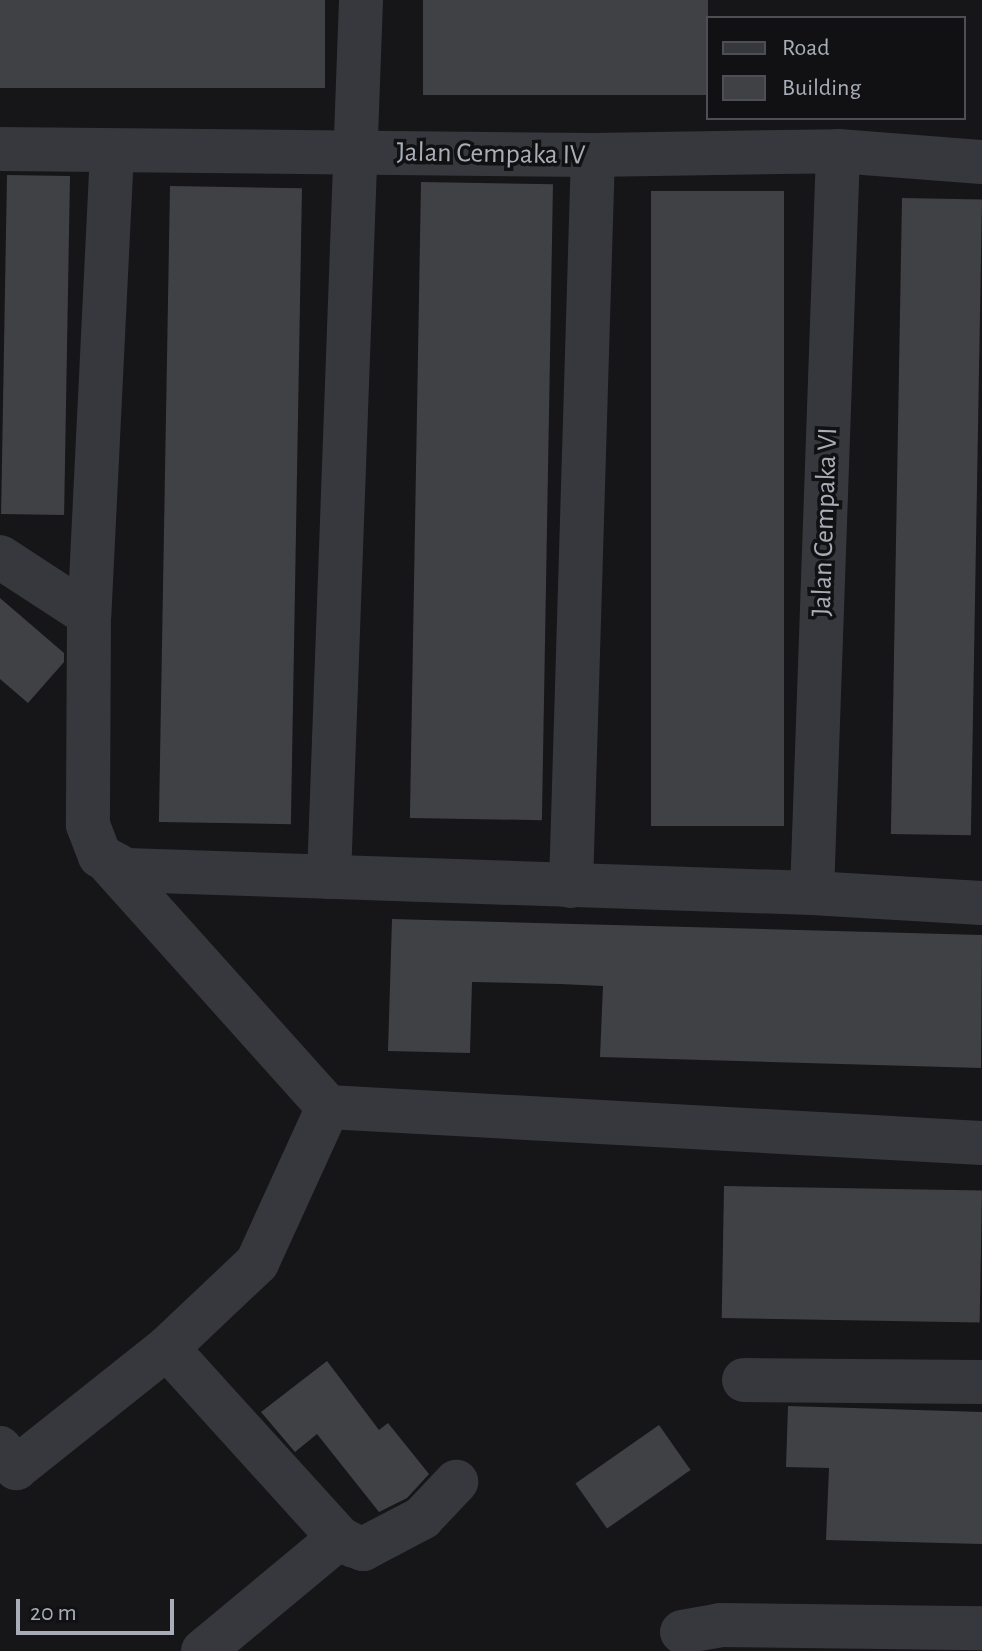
<!DOCTYPE html>
<style>
body{margin:0}
#map{position:relative;width:982px;height:1651px;overflow:hidden;background:#161618;font-family:"Alegreya Sans",sans-serif}
div>[style]{position:absolute}
[style*='--x']{left:calc(var(--x)*1px);top:calc(var(--y)*1px);width:calc(var(--w)*1px);rotate:calc(var(--a)*1deg)}
.building>*{inset:0;background:#404145;transform-origin:0 0}
.street>*{height:44px;margin:-22px;padding:0 22px;transform-origin:22px;border-radius:22px;background:#37383d}
span{translate:-50% -50%;white-space:nowrap;text-align:center;line-height:1.15;-webkit-text-stroke:7px #111113;paint-order:stroke}
.street-label{font-size:28px;color:#a8adb8}
.legend{position:absolute;left:706px;top:16px;width:260px;height:104px;box-sizing:border-box;background:#111113;border:2px solid #4d4f55;margin:0;padding:10px 14px;list-style:none;font-size:24px;color:#a8adb8}
.legend li{display:flex;align-items:center;gap:16px;height:40px}
.legend b{width:40px;border:2px solid #4d4f55}
.scale{position:absolute;left:16px;top:1599px;width:158px;height:36px;box-sizing:border-box;border:4px solid #a8adb8;border-top:0;padding-left:10px;font-size:24px;line-height:28px;white-space:nowrap;color:#a8adb8;-webkit-text-stroke:6px #111113;paint-order:stroke}
</style>
<div id="map">
<div class="building">
<div style="left:0;top:0;width:325px;height:88px"></div>
<div style="left:423px;top:0;width:285px;height:95px"></div>
<div style="left:7px;top:175px;width:63px;height:339px;rotate:1deg"></div>
<div style="left:421px;top:182px;width:132px;height:636px;rotate:1deg"></div>
<div style="left:170px;top:186px;width:132px;height:636px;rotate:1deg"></div>
<div style="left:651px;top:191px;width:133px;height:635px"></div>
<div style="left:902px;top:198px;width:80px;height:636px;rotate:1deg"></div>
<div style="clip-path:polygon(0 598px,64px 653px,64px 662px,28px 703px,0 679px)"></div>
<div style="clip-path:polygon(392px 919px,982px 935px,981px 1068px,600px 1057px,603px 986px,560px 984px,472px 982px,470px 1053px,388px 1051px)"></div>
<div style="left:724px;top:1186px;width:258px;height:132px;rotate:1deg"></div>
<div style="clip-path:polygon(327px 1361px,379px 1430px,388px 1423px,429px 1474px,407px 1498px,379px 1512px,317px 1434px,295px 1452px,261px 1412px)"></div>
<div style="clip-path:polygon(788px 1406px,982px 1412px,982px 1544px,826px 1540px,829px 1468px,786px 1467px)"></div>
<div style="left:659px;top:1425px;width:55px;height:102px;rotate:55deg"></div>
</div>
<div class="street">
<div style="--x:0;--y:149;--w:593;--a:0.58"></div>
<div style="--x:593;--y:155;--w:245;--a:-0.9"></div>
<div style="--x:838;--y:151;--w:144;--a:4.4"></div>
<div style="--x:112;--y:152;--w:464;--a:92.8"></div>
<div style="--x:89;--y:615;--w:210;--a:90.3"></div>
<div style="--x:88;--y:825;--w:33;--a:69"></div>
<div style="--x:100;--y:856;--w:30;--a:28"></div>
<div style="--x:126;--y:870;--w:686;--a:1.92"></div>
<div style="--x:812;--y:893;--w:170;--a:3.4"></div>
<div style="--x:0;--y:557;--w:106;--a:33.1"></div>
<div style="--x:329;--y:877;--w:878;--a:-87.91"></div>
<div style="--x:571;--y:886;--w:731;--a:-88.28"></div>
<div style="--x:812;--y:893;--w:742;--a:-87.99"></div>
<div style="--x:328;--y:1107;--w:655;--a:3.15"></div>
<div style="--x:167;--y:1348;--w:256;--a:47.8"></div>
<div style="--x:339;--y:1538;--w:15;--a:28"></div>
<div style="--x:352;--y:1545;--w:12;--a:20"></div>
<div style="--x:363;--y:1549;--w:67;--a:-27.7"></div>
<div style="--x:422;--y:1518;--w:50;--a:-46.6"></div>
<div style="--x:744;--y:1380;--w:238;--a:0.5"></div>
<div style="--x:0;--y:1448;--w:26;--a:51"></div>
<div style="--x:16;--y:1468;--w:193;--a:-38.5"></div>
<div style="--x:167;--y:1348;--w:124;--a:-43.4"></div>
<div style="--x:257;--y:1263;--w:171;--a:-65.5"></div>
<div style="--x:328;--y:1107;--w:326;--a:-131.9"></div>
<div style="--x:682;--y:1632;--w:39;--a:-10"></div>
<div style="--x:720;--y:1625;--w:262;--a:0.7"></div>
<div style="--x:203;--y:1651;--w:177;--a:-39.7"></div>
</div>
<div class="street-label">
<span style="left:491px;top:154px;rotate:1deg">Jalan Cempaka IV</span>
<span style="left:825px;top:522px;rotate:-88deg">Jalan Cempaka VI</span>
</div>
<ul class="legend">
<li><b style="height:10px;background:#37383d"></b>Road</li>
<li><b style="height:22px;background:#404145"></b>Building</li>
</ul>
<div class="scale">20 m</div>
</div>
